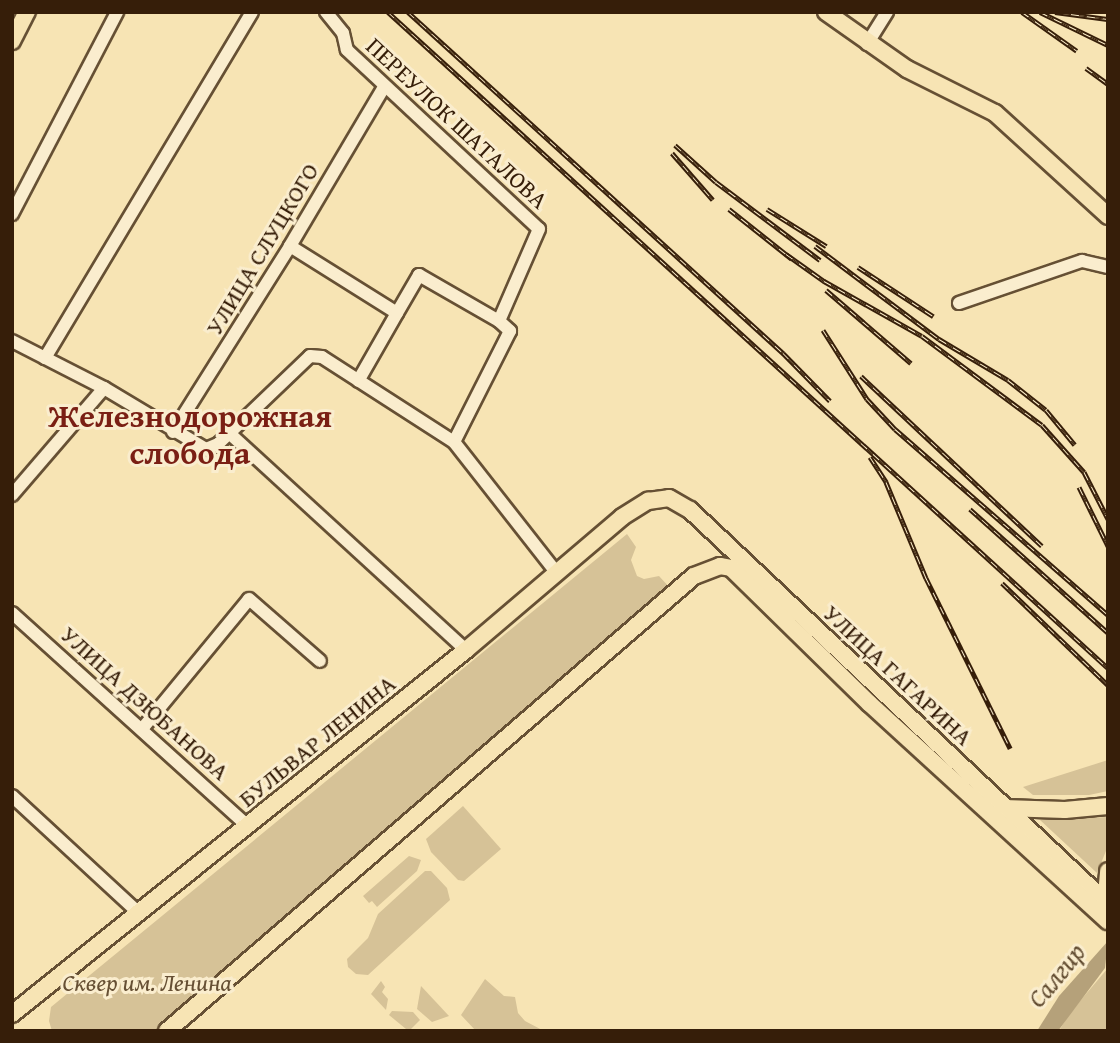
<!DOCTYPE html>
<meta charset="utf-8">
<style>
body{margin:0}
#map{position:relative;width:1120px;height:1043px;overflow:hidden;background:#f7e4b4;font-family:"Gentium Book Plus",serif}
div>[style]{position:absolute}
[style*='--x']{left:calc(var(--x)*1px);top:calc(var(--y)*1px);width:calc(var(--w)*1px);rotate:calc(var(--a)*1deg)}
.green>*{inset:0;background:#d6c297}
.water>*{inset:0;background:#b5a17a}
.roads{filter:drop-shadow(2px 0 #665034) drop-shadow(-2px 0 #665034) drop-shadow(0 2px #665034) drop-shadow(0 -2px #665034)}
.minor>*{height:12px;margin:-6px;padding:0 6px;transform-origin:6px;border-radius:6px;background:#faedce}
.major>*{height:16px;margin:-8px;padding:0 8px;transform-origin:8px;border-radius:8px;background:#f7e4b4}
.rail>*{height:5px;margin-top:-2.5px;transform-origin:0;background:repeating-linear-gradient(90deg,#faedce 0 8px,#361e09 0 16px);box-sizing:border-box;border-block:2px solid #361e09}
span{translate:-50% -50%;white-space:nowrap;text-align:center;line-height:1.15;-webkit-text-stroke:6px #faedce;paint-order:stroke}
.street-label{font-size:24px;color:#361e09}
.park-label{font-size:24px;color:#664f34;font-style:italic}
.water-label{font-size:26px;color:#624c31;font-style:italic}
.district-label{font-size:32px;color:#7a1f14;font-weight:700}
.frame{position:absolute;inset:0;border:14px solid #361e09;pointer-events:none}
</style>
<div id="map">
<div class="green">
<div style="clip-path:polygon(627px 534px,636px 547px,631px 560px,637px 576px,644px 579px,659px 576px,671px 589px,156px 1031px,52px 1031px,49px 1021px,51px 1007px)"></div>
<div style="clip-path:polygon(1108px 760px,1108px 791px,1089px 795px,1033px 795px,1023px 787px)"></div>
<div style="clip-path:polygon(463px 806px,501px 849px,464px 881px,458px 880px,431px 852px,426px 839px)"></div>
<div style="clip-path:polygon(1108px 817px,1108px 846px,1097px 873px,1040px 820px)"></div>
<div style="clip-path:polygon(409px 856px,421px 860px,417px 871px,377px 907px,372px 901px,369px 903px,363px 896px)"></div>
<div style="clip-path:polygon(425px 871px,431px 871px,447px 888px,450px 900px,368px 975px,356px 974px,348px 967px,347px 959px,368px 938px,378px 914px)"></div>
<div style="clip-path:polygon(1108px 968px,1108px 1031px,1059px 1031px,1069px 1014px)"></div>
<div style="clip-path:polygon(485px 979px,504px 996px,515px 997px,518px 1013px,525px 1021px,544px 1031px,476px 1031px,461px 1015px)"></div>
<div style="clip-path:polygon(381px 981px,385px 987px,382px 992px,388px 999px,386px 1010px,371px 994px)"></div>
<div style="clip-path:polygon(421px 986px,449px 1016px,432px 1022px,417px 1009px)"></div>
<div style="clip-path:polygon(392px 1011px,413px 1012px,420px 1020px,410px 1030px,406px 1029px,389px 1015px)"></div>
</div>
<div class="water">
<div style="clip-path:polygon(1108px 941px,1105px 968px,1058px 1031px,1037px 1031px,1059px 996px)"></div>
</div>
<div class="roads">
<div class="minor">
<div style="--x:326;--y:12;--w:27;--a:51"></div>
<div style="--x:343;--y:33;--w:17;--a:77"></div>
<div style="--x:347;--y:50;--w:262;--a:43"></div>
<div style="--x:539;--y:229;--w:100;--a:113.5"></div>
<div style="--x:499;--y:321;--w:15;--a:42"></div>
<div style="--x:510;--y:331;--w:124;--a:116.8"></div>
<div style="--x:867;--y:44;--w:38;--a:-58"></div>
<div style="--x:12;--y:214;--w:228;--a:-62.5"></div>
<div style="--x:290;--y:246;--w:126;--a:32.1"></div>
<div style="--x:397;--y:313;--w:78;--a:119.8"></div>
<div style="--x:959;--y:303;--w:130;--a:-18.9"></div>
<div style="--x:1082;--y:261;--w:27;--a:13"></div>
<div style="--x:397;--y:313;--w:44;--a:-59.9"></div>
<div style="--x:419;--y:275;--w:92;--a:29.9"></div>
<div style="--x:12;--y:341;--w:103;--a:27.1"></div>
<div style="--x:104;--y:388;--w:119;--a:30.9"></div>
<div style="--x:206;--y:449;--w:13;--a:-23"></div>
<div style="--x:218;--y:444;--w:127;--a:-43.7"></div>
<div style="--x:310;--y:356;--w:12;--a:5"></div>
<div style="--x:322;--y:357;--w:157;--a:32.8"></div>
<div style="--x:454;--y:442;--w:165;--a:51.9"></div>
<div style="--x:45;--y:358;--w:403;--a:-59.1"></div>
<div style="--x:173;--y:432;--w:220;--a:-57.8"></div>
<div style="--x:290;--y:246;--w:185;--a:-59.4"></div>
<div style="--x:229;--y:433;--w:321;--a:42.5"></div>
<div style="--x:12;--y:495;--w:141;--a:-49.3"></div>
<div style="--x:12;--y:613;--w:318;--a:42.1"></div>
<div style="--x:142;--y:729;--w:168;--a:-50.5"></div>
<div style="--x:249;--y:599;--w:94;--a:41.1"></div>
<div style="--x:12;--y:796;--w:174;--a:42.7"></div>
</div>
<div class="major">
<div style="--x:826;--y:12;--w:99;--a:35.1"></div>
<div style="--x:907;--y:69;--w:98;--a:26.6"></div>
<div style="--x:995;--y:113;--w:153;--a:42.3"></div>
<div style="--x:12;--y:41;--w:33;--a:-63"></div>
<div style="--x:1004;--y:808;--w:61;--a:1.9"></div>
<div style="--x:1065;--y:810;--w:43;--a:-5.3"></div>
<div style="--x:1105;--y:907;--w:36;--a:-85"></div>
<div style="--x:12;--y:1014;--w:582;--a:-38.72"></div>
<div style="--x:466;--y:650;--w:205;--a:-40.4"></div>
<div style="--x:622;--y:517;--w:31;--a:-32"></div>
<div style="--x:648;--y:501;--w:21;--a:-8"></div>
<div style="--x:669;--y:498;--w:24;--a:30"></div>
<div style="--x:690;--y:510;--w:574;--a:43.31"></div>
<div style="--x:167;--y:1031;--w:696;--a:-40.81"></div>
<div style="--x:694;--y:576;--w:28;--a:-21"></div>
<div style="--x:720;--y:566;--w:11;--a:10"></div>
<div style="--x:731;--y:568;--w:194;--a:44.4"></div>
<div style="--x:870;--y:704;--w:322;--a:42.4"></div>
</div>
</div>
<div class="rail">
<div style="--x:388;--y:12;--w:974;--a:42.34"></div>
<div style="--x:408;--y:12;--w:507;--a:42.28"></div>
<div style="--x:783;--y:353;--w:67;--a:45.6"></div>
<div style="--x:1022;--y:12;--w:67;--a:35.3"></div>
<div style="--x:1040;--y:12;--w:76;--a:25.9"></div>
<div style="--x:1055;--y:12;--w:53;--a:7.5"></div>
<div style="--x:1086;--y:68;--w:27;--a:36"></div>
<div style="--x:675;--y:145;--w:55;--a:42.1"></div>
<div style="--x:716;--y:182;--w:130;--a:36.9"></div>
<div style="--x:672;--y:153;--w:62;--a:48.9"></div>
<div style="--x:729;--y:209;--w:80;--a:38.4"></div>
<div style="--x:767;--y:209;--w:70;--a:32.1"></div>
<div style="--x:815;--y:246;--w:155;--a:36.9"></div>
<div style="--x:939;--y:339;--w:80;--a:30.7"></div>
<div style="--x:1008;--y:380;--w:48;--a:38.3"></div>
<div style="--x:1046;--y:410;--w:45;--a:50.4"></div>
<div style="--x:786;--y:254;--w:47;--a:35.4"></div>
<div style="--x:824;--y:281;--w:112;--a:29.3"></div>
<div style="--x:922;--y:336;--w:149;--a:36.6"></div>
<div style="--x:1042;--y:425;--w:63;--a:48.2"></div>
<div style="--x:1084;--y:472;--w:53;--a:62.9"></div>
<div style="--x:858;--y:267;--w:90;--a:33.2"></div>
<div style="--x:826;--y:290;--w:112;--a:40.7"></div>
<div style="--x:823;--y:330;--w:82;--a:57.5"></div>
<div style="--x:867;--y:399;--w:41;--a:47"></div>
<div style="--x:895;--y:429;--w:283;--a:41.1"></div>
<div style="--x:861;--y:376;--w:248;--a:43.2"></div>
<div style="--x:870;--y:457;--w:30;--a:57"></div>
<div style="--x:886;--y:482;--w:104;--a:67.4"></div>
<div style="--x:926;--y:578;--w:190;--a:63.7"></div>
<div style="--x:1079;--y:487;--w:66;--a:63.8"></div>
<div style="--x:970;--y:509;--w:186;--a:41.9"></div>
<div style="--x:1002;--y:583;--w:147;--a:43.9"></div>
</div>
<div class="street-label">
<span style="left:457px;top:123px;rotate:43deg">ПЕРЕУЛОК ШАТАЛОВА</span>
<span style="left:262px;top:249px;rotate:-59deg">УЛИЦА СЛУЦКОГО</span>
<span style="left:898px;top:675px;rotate:43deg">УЛИЦА ГАГАРИНА</span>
<span style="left:145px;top:703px;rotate:42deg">УЛИЦА ДЗЮБАНОВА</span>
<span style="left:317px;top:741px;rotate:-39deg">БУЛЬВАР ЛЕНИНА</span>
</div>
<div class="park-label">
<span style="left:147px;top:983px">Сквер им. Ленина</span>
</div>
<div class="water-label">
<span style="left:1056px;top:975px;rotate:-51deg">Салгир</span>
</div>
<div class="district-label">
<span style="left:190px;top:435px">Железнодорожная<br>слобода</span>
</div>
<div class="frame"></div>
</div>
